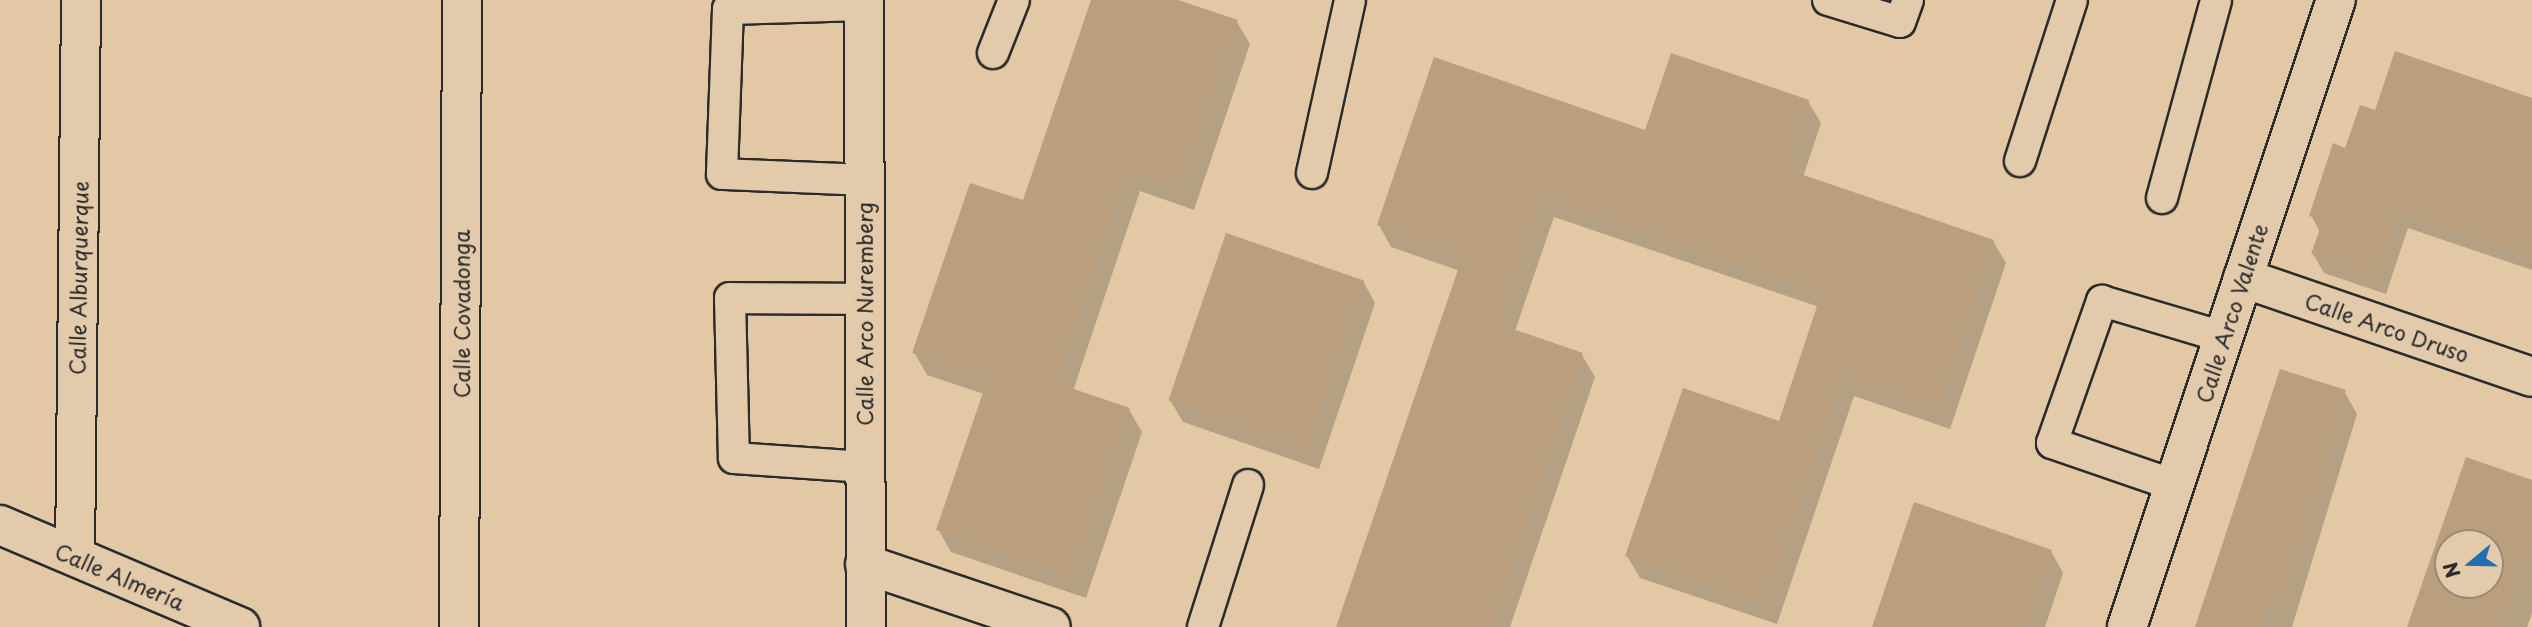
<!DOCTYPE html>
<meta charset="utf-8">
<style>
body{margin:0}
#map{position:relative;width:2532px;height:627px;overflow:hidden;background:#e3c8a5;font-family:"Playpen Sans",sans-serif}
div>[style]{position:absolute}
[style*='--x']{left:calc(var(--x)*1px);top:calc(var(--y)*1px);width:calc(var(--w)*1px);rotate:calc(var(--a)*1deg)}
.shadow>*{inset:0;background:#0003}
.building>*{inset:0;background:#b99f7e;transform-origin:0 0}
.roads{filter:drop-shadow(2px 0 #2b2b2b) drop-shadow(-2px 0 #2b2b2b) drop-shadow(0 2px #2b2b2b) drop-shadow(0 -2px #2b2b2b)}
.service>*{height:30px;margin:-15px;padding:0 15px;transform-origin:15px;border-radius:15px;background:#e2caab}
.minor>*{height:38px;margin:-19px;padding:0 19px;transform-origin:19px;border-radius:19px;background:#e2caab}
span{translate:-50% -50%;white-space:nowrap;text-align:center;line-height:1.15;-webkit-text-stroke:7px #e2caab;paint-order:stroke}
.street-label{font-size:21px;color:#2b2b2b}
.north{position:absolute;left:2434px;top:529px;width:70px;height:70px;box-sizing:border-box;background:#e2caab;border:2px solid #998a78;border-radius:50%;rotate:251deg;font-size:19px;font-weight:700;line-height:28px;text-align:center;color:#2b2b2b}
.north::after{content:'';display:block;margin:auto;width:24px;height:32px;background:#1f6fb2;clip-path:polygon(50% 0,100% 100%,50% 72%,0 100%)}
</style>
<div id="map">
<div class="shadow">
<div style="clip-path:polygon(1092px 0,1173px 0,1237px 22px,1250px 44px,1194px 210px,1140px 191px,1073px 391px,1129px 410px,1142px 432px,1086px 598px,951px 552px,938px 529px,984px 394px,927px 375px,914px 352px,1024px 202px)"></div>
<div style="clip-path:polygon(2532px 99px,2532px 270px,2408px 228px,2386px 294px,2324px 273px,2313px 254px,2320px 232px,2311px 215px,2346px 150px,2376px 112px)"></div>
<div style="clip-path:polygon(1808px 101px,1821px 123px,1803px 177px,1993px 241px,2006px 263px,1950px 429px,1854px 396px,1777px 624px,1640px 578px,1627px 556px,1780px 423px,1819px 307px,1554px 217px,1515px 331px,1582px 355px,1595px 377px,1510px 627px,1338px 627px,1460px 271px,1391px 247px,1379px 225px,1646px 132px)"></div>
<div style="clip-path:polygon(1363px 281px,1375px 303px,1319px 469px,1183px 422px,1170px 400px)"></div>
<div style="clip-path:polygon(2344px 391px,2357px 414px,2292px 627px,2196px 627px)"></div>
<div style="clip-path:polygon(evenodd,2467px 460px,2532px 482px,2532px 613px,2527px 627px,2409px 627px,2467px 460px,2448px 543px,2490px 543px,2490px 585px,2448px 585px,2448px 543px)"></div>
<div style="clip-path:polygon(2051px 551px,2063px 573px,2045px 627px,1874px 627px)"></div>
</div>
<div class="building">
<div style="clip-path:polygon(1091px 0,1178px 0,1238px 20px,1181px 189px,1127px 170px,1056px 383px,1130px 408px,1073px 577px,936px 530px,988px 378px,912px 353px,970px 183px,1023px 200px)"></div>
<div style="clip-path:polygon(2395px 51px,2532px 98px,2532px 256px,2397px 210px,2376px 276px,2311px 254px,2323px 220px,2309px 216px,2333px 143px,2345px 148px,2360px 105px,2375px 110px)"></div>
<div style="clip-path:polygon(1671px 53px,1809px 100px,1786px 169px,1994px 240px,1938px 408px,1842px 375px,1764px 603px,1625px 556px,1683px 388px,1779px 421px,1822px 291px,1541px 196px,1498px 324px,1583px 353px,1490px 627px,1336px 627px,1463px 255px,1377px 225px,1434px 57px,1645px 130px)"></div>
<div style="left:1226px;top:233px;width:146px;height:177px;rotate:19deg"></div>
<div style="clip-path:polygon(2280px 369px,2346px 390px,2305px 533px,2282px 598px,2271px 594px,2260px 627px,2195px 627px)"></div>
<div style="clip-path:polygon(evenodd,2466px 457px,2532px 480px,2532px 540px,2502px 627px,2407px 627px,2466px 457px,2448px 543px,2490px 543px,2490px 585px,2448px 585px,2448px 543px)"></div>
<div style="clip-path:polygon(1914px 502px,2052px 550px,2026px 627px,1872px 627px)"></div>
</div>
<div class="roads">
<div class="service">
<div style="--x:1828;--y:0;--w:75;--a:17"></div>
<div style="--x:1900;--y:22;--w:23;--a:-70"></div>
<div style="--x:864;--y:5;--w:136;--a:178.3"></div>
<div style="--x:728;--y:9;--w:165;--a:92.1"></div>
<div style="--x:722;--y:174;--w:142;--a:2.4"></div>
<div style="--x:993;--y:53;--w:57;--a:-68.4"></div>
<div style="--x:2020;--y:161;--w:169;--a:-72.1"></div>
<div style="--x:1312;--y:173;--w:177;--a:-77.6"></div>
<div style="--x:2162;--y:198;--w:205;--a:-74.7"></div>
<div style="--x:865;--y:299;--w:135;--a:-179.6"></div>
<div style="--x:730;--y:298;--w:160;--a:88.6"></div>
<div style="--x:734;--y:458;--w:131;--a:3.9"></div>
<div style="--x:2174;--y:485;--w:129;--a:-161"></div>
<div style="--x:2052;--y:443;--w:151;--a:-70.6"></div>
<div style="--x:2102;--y:301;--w:126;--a:16.6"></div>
<div style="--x:1203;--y:627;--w:149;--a:-72.4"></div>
</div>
<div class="minor">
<div style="--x:864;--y:0;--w:627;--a:89.82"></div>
<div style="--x:2243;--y:278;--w:305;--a:18.9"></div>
<div style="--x:0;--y:525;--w:261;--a:23"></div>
<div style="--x:75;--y:556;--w:556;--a:-89.38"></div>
<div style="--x:865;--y:564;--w:196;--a:18.7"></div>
<div style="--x:459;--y:627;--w:627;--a:-89.73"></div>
<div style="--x:2127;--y:627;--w:661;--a:-71.57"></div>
</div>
</div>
<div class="street-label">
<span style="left:78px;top:278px;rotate:-89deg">Calle Alburquerque</span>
<span style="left:2231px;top:313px;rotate:-72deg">Calle Arco Valente</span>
<span style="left:461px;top:314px;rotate:-90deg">Calle Covadonga</span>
<span style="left:864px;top:314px;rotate:-90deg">Calle Arco Nuremberg</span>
<span style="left:2387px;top:327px;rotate:19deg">Calle Arco Druso</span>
<span style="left:120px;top:576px;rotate:23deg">Calle Almería</span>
</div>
<div class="north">N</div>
</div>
